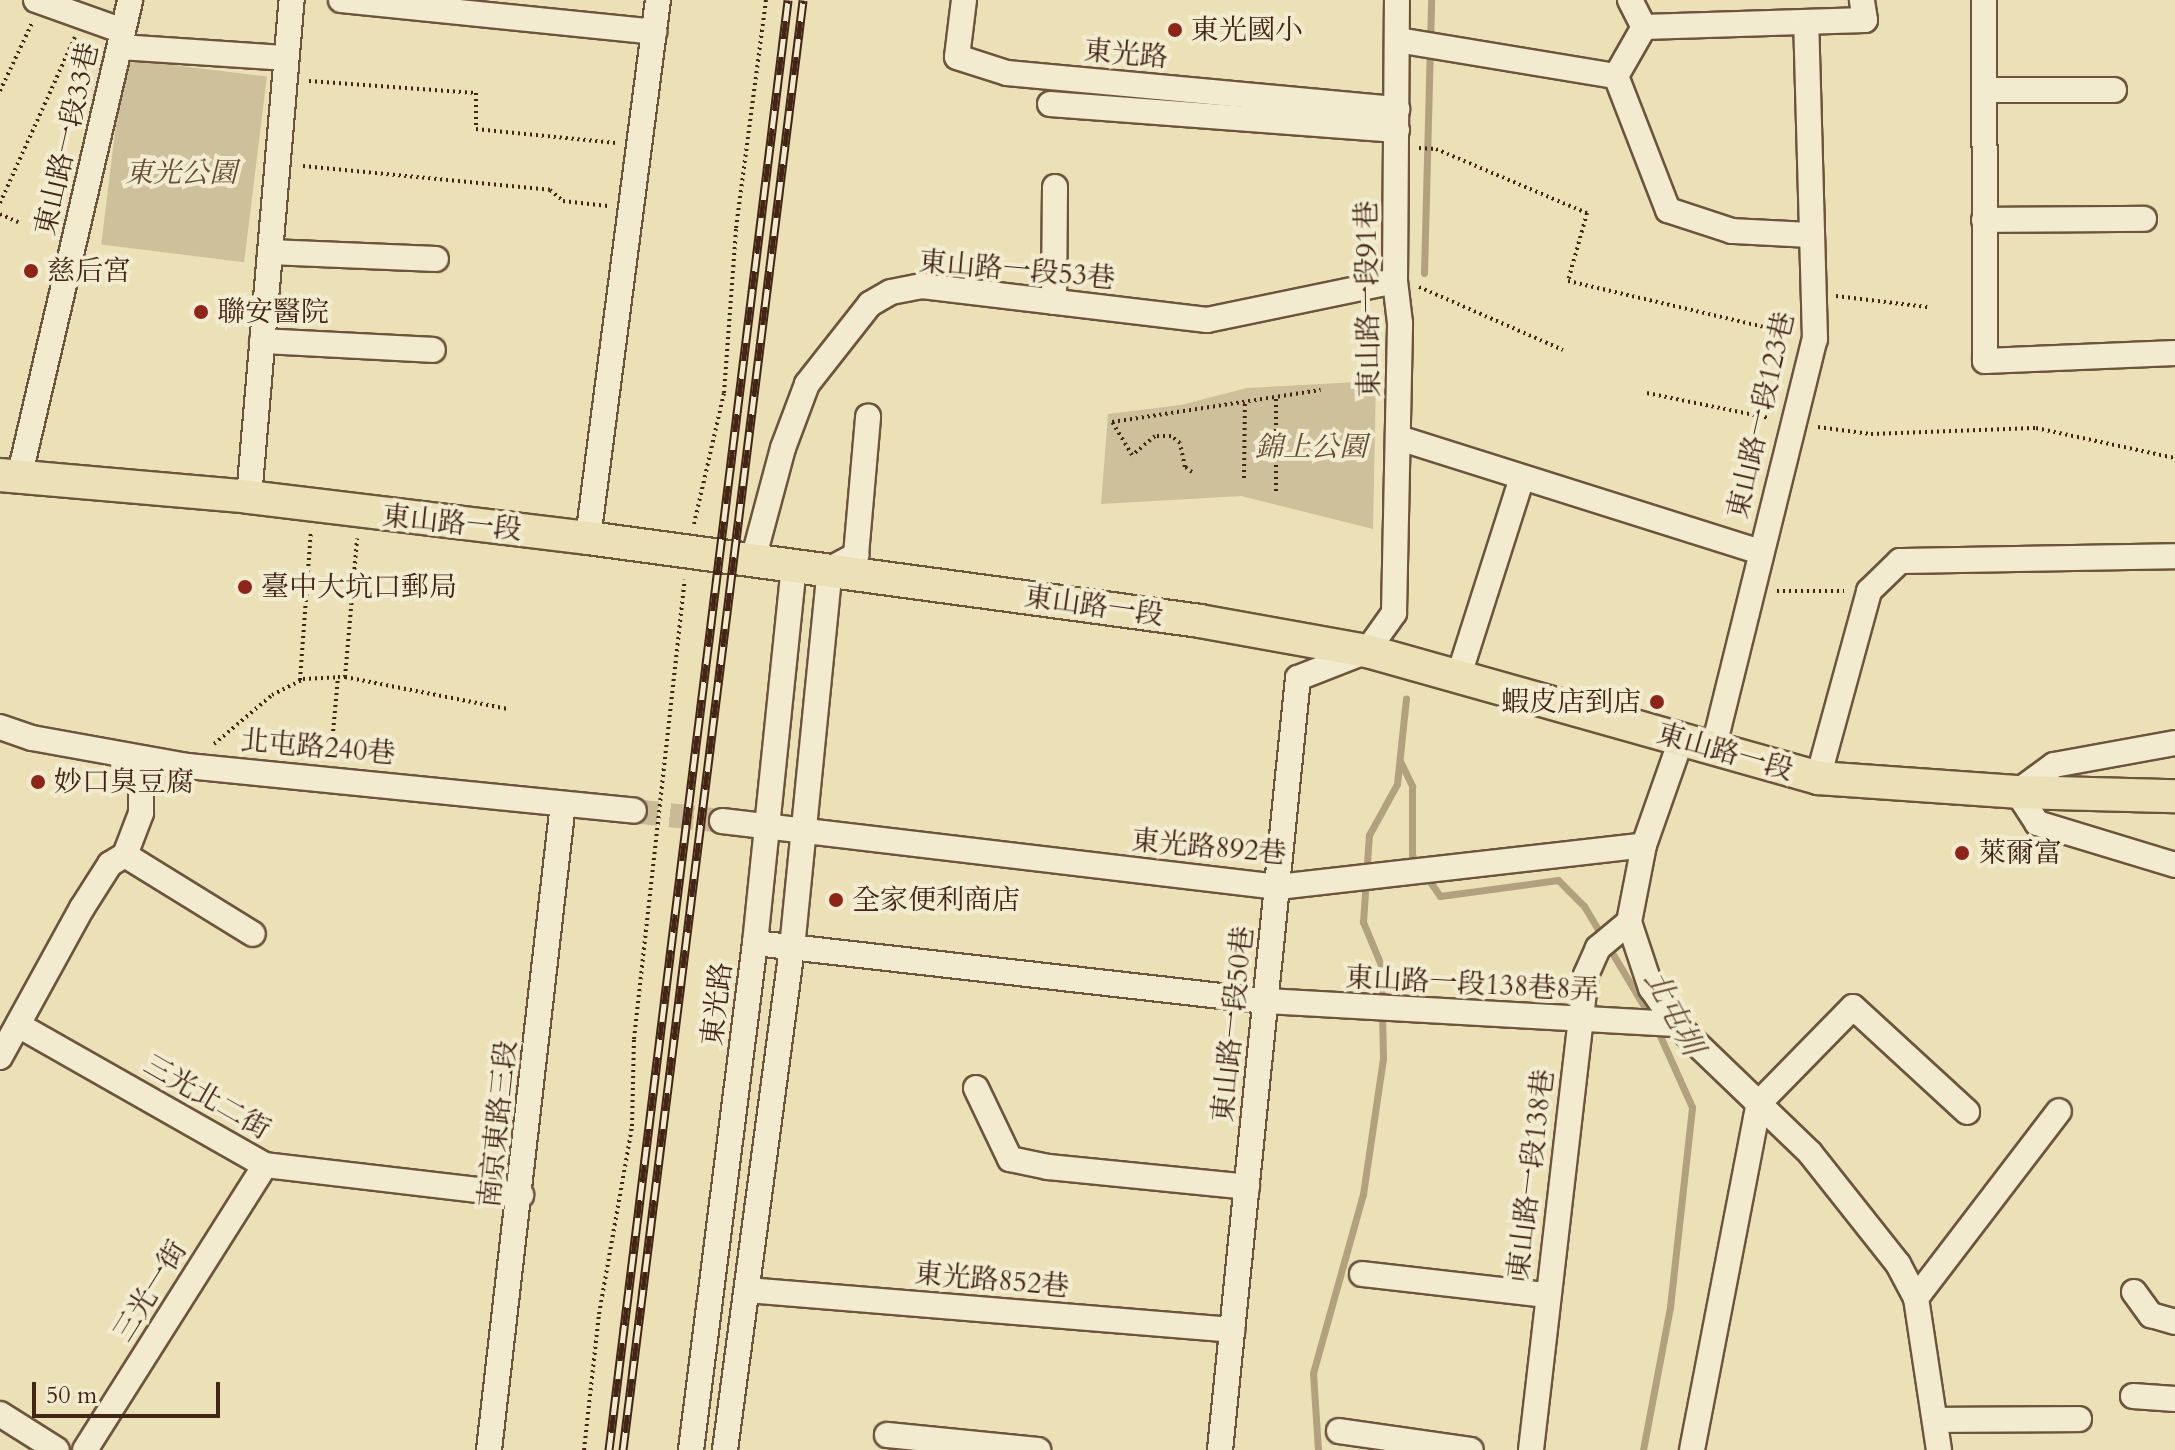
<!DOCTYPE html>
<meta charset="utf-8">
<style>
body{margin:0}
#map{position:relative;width:2175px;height:1450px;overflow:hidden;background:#ebe0b6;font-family:Cardo,"Noto Serif TC",serif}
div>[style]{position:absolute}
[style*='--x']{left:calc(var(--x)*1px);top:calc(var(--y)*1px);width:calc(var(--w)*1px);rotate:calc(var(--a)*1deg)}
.green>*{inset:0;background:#cec09b;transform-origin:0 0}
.stream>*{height:7px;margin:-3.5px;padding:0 3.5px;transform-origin:3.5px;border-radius:3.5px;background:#b2a07f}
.minor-tunnel>*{height:24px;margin-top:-12px;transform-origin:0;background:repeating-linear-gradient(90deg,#c9bb96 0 24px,transparent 0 36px)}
.path>*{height:4px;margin-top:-2px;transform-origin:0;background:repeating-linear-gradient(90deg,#432515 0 2px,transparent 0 6px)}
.roads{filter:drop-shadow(2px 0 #6d543d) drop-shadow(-2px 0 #6d543d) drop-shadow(0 2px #6d543d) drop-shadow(0 -2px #6d543d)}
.minor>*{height:24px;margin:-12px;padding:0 12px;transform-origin:12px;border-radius:12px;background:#f2ebd0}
.major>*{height:32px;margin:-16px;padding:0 16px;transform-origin:16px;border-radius:16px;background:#ebe0b6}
.rail>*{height:9px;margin-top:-4.5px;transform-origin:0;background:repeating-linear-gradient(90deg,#f2ebd0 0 18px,#432515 0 36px);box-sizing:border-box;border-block:2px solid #432515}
.dots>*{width:22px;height:22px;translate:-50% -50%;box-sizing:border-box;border:4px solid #f2ebd0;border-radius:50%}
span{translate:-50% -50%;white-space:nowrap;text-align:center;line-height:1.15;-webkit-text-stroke:8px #f2ebd0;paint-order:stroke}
.poi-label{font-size:28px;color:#432515}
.left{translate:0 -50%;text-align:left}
.right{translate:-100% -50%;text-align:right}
.street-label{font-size:28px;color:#432515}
.park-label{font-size:28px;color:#664c36;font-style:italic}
.water-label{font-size:30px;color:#644a35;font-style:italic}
.scale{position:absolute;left:32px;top:1382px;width:188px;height:36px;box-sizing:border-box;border:4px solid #432515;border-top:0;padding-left:10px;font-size:24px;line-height:28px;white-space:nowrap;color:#432515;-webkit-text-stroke:6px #f2ebd0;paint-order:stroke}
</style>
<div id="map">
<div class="green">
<div style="left:124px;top:59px;width:144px;height:187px;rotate:7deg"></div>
<div style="clip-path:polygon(1376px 381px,1373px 529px,1241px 496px,1101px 504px,1108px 414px,1181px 405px,1247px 388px)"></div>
</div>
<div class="stream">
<div style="--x:1424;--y:273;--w:273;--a:-88.5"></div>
<div style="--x:1400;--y:761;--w:28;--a:64"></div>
<div style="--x:1412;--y:786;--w:69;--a:90"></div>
<div style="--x:1412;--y:855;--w:13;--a:58"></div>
<div style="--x:1426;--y:876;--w:24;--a:55"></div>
<div style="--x:1440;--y:896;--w:119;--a:-7.7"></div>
<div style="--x:1558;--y:880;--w:37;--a:45"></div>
<div style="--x:1584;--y:906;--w:131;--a:59.1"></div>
<div style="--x:1318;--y:1450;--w:77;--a:-93.7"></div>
<div style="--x:1313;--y:1373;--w:186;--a:-74.4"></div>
<div style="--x:1363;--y:1194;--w:137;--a:-81.6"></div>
<div style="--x:1383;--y:1058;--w:93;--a:-91.2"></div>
<div style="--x:1381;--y:965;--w:47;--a:-112.7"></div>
<div style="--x:1363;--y:922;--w:87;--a:-86.1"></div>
<div style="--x:1369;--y:835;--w:58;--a:-61.2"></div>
<div style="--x:1397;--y:784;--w:86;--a:-84"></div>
<div style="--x:1643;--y:1450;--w:146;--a:-79.3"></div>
<div style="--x:1670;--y:1307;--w:201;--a:-83.7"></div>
<div style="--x:1692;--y:1107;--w:85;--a:-114.2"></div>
</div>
<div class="minor-tunnel">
<div style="--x:634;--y:811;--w:89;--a:6.5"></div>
</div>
<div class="path">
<div style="--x:309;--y:81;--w:167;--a:4.1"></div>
<div style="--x:476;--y:93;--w:36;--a:90"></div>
<div style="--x:476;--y:129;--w:141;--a:5.7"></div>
<div style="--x:0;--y:91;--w:75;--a:-64.8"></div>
<div style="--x:1419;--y:148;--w:17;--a:3"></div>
<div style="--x:1436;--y:149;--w:164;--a:23"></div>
<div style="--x:1587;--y:213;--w:71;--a:105.6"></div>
<div style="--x:1568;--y:281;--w:227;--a:13.2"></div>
<div style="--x:303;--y:166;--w:248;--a:5.5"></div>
<div style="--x:550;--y:190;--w:17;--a:40"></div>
<div style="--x:563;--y:201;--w:45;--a:6.3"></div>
<div style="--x:0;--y:203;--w:182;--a:-65.7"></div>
<div style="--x:0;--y:214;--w:20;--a:24"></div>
<div style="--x:1419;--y:287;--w:157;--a:23.6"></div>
<div style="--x:1836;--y:296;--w:92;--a:6.9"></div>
<div style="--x:1647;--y:393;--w:125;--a:11.6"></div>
<div style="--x:1276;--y:399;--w:93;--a:90"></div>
<div style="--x:1818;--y:427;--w:53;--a:7.5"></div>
<div style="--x:1871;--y:434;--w:165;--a:-2.1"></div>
<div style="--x:2036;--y:428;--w:142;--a:12.2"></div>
<div style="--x:1192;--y:472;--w:9;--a:-144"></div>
<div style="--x:1185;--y:467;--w:25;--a:-102"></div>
<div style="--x:1180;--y:443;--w:11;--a:-142"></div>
<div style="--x:1171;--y:436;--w:16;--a:180"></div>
<div style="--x:1155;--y:436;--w:30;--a:140"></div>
<div style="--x:1132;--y:455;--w:39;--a:-121"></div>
<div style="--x:1112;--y:422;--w:211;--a:-8.7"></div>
<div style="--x:1244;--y:478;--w:77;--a:-89.3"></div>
<div style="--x:694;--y:524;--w:134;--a:-77.1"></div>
<div style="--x:724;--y:393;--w:165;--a:-85.8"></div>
<div style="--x:736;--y:228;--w:230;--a:-82.5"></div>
<div style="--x:1777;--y:591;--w:67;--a:0"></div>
<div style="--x:345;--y:677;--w:166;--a:11.1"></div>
<div style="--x:300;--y:680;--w:149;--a:-85.8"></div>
<div style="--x:214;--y:744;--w:76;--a:-40.2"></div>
<div style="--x:272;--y:695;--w:35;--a:-27"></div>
<div style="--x:303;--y:679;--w:35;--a:-3"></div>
<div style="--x:331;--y:755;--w:78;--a:-84.9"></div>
<div style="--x:338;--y:677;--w:7;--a:0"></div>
<div style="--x:345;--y:677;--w:139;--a:-85"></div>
<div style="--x:584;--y:1450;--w:137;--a:-83.7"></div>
<div style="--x:599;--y:1314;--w:191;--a:-80"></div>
<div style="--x:632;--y:1126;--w:87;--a:-88.7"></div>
<div style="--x:634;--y:1039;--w:462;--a:-83.7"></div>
</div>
<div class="roads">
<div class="minor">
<div style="--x:36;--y:0;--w:92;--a:19.6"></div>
<div style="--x:341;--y:0;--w:315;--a:5.8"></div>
<div style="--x:964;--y:0;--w:57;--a:97"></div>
<div style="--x:957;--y:57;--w:52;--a:17.7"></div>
<div style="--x:1007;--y:73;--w:392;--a:5.3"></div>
<div style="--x:1630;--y:0;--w:30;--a:63"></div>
<div style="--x:1644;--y:27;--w:221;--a:-1.8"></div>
<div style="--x:1865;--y:20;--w:20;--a:-99"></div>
<div style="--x:1984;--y:0;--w:361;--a:89.8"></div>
<div style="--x:1985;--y:361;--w:190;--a:-2.4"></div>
<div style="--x:1644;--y:27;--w:56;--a:119.7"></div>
<div style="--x:1616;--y:76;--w:144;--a:68.8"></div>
<div style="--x:1668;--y:210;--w:67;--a:18.2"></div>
<div style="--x:1732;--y:231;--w:76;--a:3"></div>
<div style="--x:1398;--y:40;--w:221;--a:9.4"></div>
<div style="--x:120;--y:47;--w:164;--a:3.8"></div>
<div style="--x:1986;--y:90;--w:128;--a:0"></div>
<div style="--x:1050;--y:104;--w:348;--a:4.3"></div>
<div style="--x:1984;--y:220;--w:160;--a:-0.4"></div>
<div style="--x:270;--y:252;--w:166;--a:2.4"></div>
<div style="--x:1054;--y:302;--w:115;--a:-89.5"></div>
<div style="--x:262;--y:341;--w:171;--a:3"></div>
<div style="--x:1399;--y:438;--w:379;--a:17.5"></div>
<div style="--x:19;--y:478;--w:491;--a:-76.9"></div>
<div style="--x:249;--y:497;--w:499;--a:-85.1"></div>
<div style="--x:588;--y:538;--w:543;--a:-82.59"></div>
<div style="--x:753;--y:560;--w:116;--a:-75"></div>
<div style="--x:783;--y:448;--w:68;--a:-69.4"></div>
<div style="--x:807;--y:384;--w:102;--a:-51.8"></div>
<div style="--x:870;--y:304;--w:24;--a:-30"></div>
<div style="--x:891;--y:292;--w:32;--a:-11"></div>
<div style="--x:922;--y:286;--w:287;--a:6.8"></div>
<div style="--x:1207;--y:320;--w:192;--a:-11.7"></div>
<div style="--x:1459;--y:675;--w:207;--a:-72.3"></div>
<div style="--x:0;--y:727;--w:34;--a:19"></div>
<div style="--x:32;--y:738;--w:158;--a:10.2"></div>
<div style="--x:187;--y:766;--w:449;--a:5.7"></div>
<div style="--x:1681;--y:740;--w:111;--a:109.4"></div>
<div style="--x:1644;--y:845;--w:78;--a:101"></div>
<div style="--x:1629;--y:922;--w:70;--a:71.6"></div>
<div style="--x:1651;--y:988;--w:44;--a:55.2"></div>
<div style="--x:1676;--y:1024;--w:186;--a:43.9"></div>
<div style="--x:1810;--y:1153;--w:142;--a:51.6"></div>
<div style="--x:1898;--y:1264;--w:38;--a:62"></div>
<div style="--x:1916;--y:1298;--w:154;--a:81.4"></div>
<div style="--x:2175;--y:743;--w:123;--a:169.7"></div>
<div style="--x:2054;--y:765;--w:46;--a:143.9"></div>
<div style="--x:2017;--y:792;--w:37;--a:57"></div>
<div style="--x:2037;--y:823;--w:144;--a:16.9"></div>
<div style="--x:1713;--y:750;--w:423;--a:-76.1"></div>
<div style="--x:1815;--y:339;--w:316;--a:-91.6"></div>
<div style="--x:1818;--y:778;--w:194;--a:-74.7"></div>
<div style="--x:1869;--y:591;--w:43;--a:-44.1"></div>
<div style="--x:1900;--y:561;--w:275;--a:-1"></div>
<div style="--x:722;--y:821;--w:560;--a:6.77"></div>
<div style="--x:1278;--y:887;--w:368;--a:-6.5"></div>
<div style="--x:125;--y:855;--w:150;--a:31.7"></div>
<div style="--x:755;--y:943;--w:513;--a:6.49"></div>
<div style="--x:1265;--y:1001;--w:412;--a:3.2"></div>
<div style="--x:20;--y:1026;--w:282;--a:29.6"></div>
<div style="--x:265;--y:1165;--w:258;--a:6.7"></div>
<div style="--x:0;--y:1057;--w:170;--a:-61.2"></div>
<div style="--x:82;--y:908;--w:52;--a:-57.5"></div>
<div style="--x:110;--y:864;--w:17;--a:-31"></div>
<div style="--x:125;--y:855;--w:45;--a:-69.1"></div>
<div style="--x:141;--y:813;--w:54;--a:-90"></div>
<div style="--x:976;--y:1088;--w:79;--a:64.4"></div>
<div style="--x:1010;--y:1159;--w:39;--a:12"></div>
<div style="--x:1048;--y:1167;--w:200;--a:5.7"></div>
<div style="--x:1759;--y:1103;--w:134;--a:-45.6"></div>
<div style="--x:1853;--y:1007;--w:155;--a:42.6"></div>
<div style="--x:1362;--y:1274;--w:185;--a:6.5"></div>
<div style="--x:747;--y:1290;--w:487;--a:4.7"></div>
<div style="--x:2134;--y:1292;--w:29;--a:54"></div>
<div style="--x:2151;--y:1315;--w:25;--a:16"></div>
<div style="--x:1916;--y:1298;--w:235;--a:-52.6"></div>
<div style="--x:2133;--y:1396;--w:42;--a:4.1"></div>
<div style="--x:0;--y:1414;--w:67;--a:32.3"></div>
<div style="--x:1936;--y:1420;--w:143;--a:-0.4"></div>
<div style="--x:1339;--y:1431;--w:133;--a:8.2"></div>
<div style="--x:887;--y:1435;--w:152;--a:5.7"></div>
<div style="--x:85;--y:1450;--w:337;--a:-57.7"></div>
<div style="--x:489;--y:1450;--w:650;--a:-83.47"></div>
<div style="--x:691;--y:1450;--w:511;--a:-82.81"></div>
<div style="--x:755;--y:943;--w:379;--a:-84.1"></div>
<div style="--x:725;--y:1450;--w:506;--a:-82.4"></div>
<div style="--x:792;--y:948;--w:381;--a:-84.3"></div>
<div style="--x:830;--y:569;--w:30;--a:-28"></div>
<div style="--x:856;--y:555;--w:139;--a:-85"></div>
<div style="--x:1220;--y:1450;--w:776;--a:-84.23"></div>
<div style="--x:1298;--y:678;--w:74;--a:-21.4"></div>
<div style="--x:1367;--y:651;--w:47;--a:-54.6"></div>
<div style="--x:1394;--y:613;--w:290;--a:-88.8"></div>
<div style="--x:1400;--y:323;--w:42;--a:-96.8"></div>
<div style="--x:1395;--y:281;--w:281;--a:-89.6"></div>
<div style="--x:1531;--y:1450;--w:478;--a:-83.4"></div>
<div style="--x:1586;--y:975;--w:30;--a:-66"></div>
<div style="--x:1598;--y:948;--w:40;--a:-40"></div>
<div style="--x:1692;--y:1450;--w:353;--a:-79.1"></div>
</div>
<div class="major">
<div style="--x:0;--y:475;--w:250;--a:5"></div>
<div style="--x:249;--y:497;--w:341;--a:6.9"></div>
<div style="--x:588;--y:538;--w:618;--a:7.72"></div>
<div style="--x:1200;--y:621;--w:170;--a:10.2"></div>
<div style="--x:1367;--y:651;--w:469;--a:15.7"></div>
<div style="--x:1818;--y:778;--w:199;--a:4"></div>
<div style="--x:2017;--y:792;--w:158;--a:1.5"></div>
</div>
</div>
<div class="rail">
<div style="--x:609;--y:1450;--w:1461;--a:-82.96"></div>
<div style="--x:623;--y:1450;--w:1461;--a:-82.92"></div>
</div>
<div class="dots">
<div style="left:1175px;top:30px;background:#8f2418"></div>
<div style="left:31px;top:271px;background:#8f2418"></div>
<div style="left:201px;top:312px;background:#8f2418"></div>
<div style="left:245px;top:587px;background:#8f2418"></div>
<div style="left:1657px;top:702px;background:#8f2418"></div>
<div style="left:38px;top:782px;background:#8f2418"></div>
<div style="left:1962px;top:853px;background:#8f2418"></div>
<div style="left:836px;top:900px;background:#8f2418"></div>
</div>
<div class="poi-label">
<span class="left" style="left:1191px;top:30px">東光國小</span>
<span class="left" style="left:47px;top:271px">慈后宮</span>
<span class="left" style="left:217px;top:312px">聯安醫院</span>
<span class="left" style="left:261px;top:587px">臺中大坑口郵局</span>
<span class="right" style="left:1641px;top:702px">蝦皮店到店</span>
<span class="left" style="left:54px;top:782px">妙口臭豆腐</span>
<span class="left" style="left:1978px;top:853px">萊爾富</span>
<span class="left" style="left:852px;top:900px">全家便利商店</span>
</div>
<div class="street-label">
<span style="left:1126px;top:54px;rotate:5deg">東光路</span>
<span style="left:67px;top:139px;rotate:-77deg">東山路一段33巷</span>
<span style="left:1017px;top:270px;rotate:5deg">東山路一段53巷</span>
<span style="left:1368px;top:299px;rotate:-91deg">東山路一段91巷</span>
<span style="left:1761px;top:415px;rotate:-77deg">東山路一段123巷</span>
<span style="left:452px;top:523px;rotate:6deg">東山路一段</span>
<span style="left:1094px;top:606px;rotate:8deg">東山路一段</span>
<span style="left:318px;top:747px;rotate:5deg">北屯路240巷</span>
<span style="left:1725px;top:752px;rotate:16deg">東山路一段</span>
<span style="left:1209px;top:847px;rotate:5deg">東光路892巷</span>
<span style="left:1472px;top:984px;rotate:3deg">東山路一段138巷8弄</span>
<span style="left:717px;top:1004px;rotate:-83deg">東光路</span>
<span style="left:1233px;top:1024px;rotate:-84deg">東山路一段50巷</span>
<span style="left:207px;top:1097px;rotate:30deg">三光北二街</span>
<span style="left:498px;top:1124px;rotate:-84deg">南京東路三段</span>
<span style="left:1531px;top:1174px;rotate:-83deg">東山路一段138巷</span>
<span style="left:992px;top:1280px;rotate:5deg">東光路852巷</span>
<span style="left:150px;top:1291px;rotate:-58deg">三光一街</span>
</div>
<div class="park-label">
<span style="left:181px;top:173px">東光公園</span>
<span style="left:1311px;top:447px">錦上公園</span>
</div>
<div class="water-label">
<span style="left:1673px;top:1013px;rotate:62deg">北屯圳</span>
</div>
<div class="scale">50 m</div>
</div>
